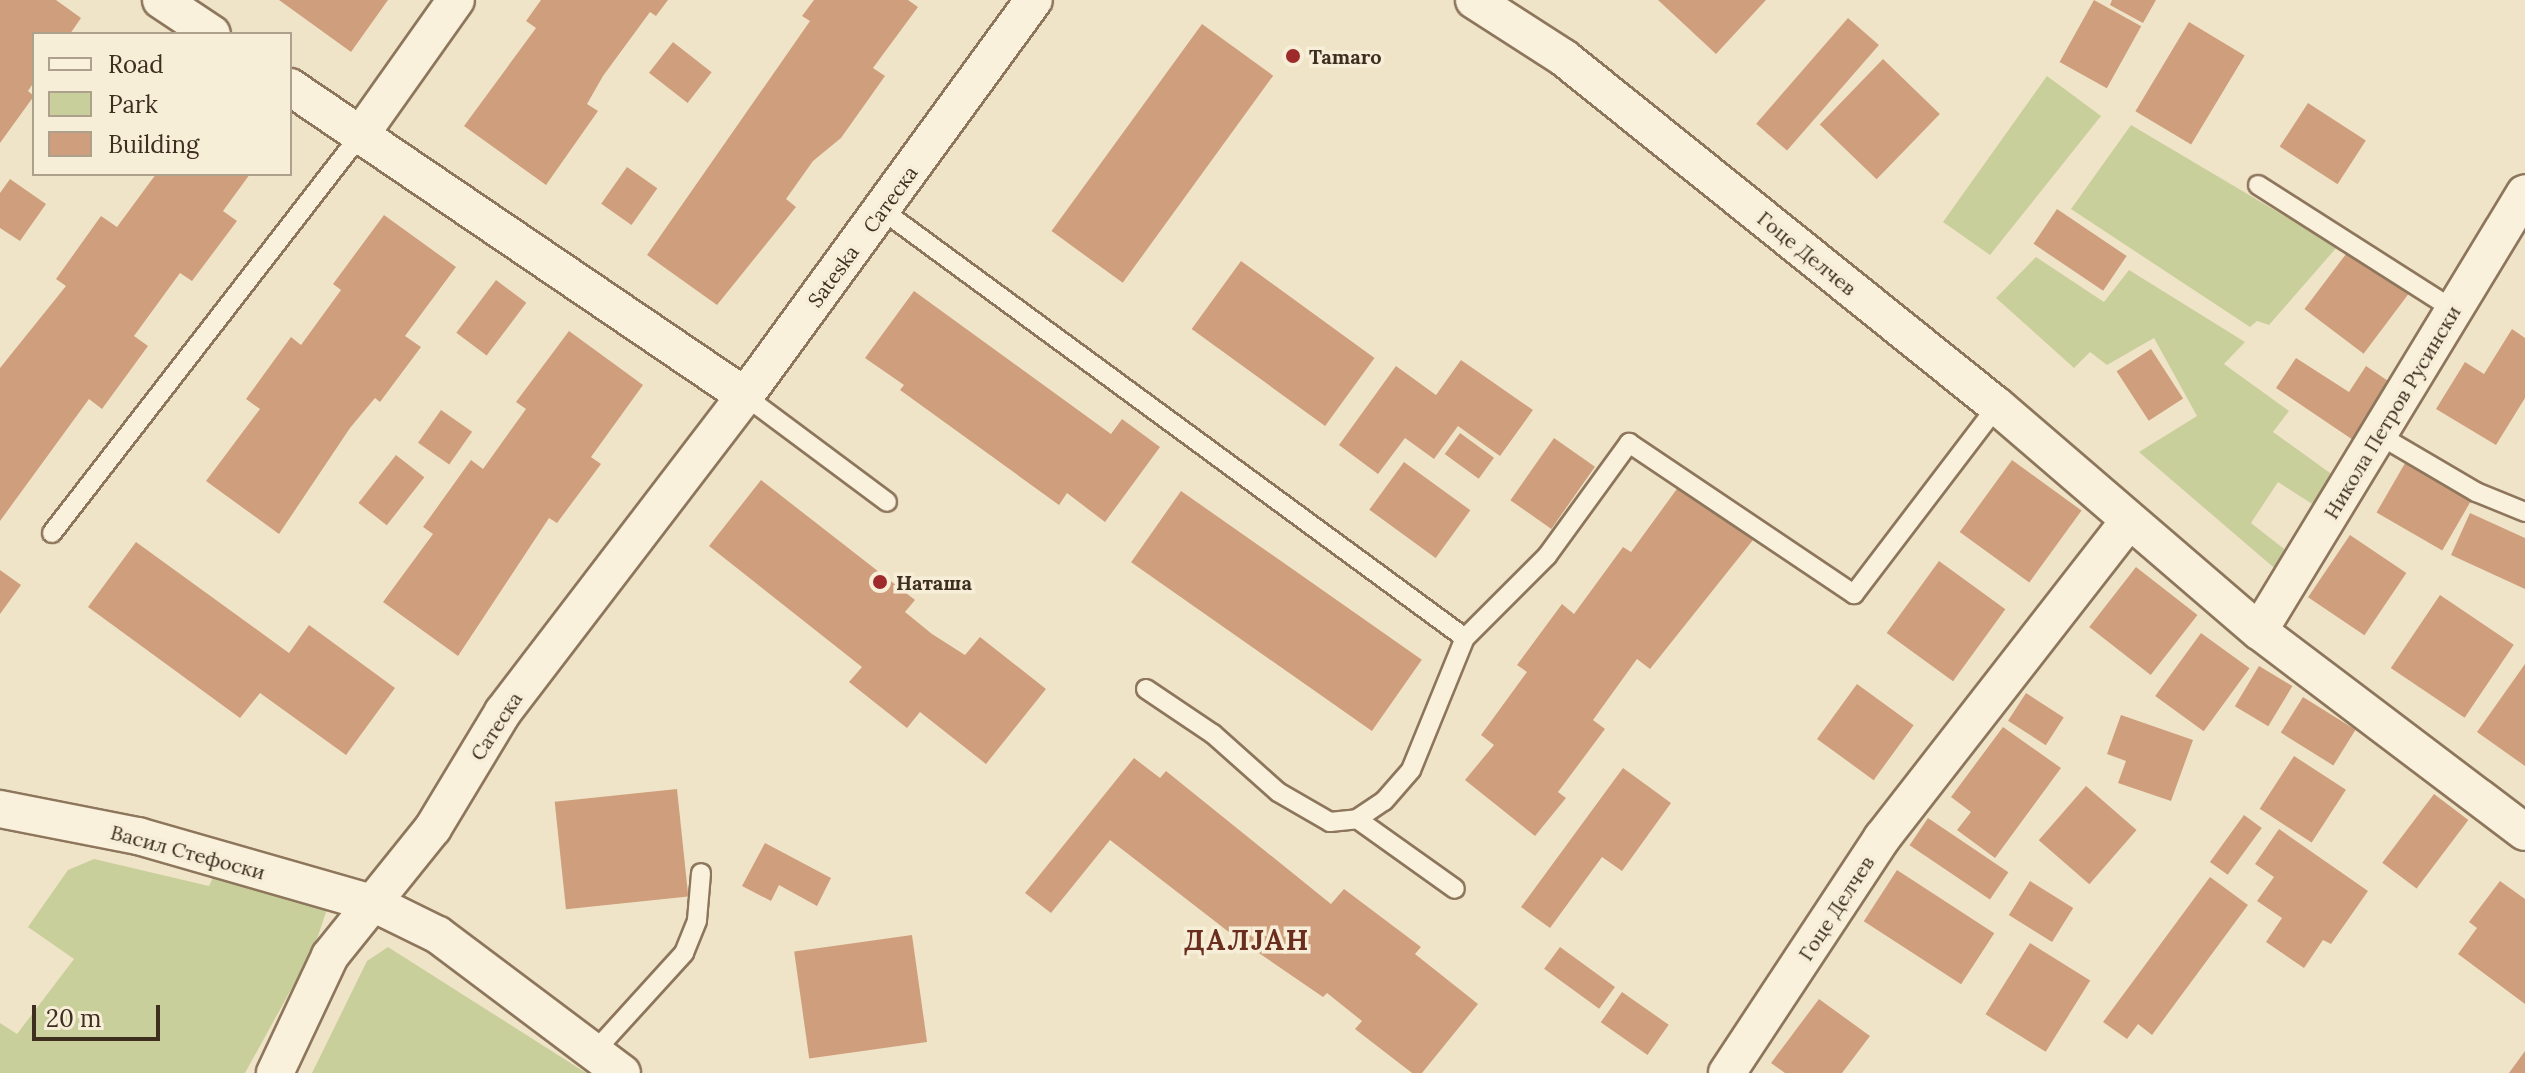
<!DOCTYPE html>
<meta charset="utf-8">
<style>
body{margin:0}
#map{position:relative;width:2525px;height:1073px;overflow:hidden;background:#f0e4c8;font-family:Lora,serif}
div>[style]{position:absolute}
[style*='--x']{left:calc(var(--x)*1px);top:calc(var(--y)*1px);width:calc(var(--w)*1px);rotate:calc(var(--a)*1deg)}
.green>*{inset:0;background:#c9cf9b}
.building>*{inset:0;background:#cf9f7d;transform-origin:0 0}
.roads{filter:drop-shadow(2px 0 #8d765c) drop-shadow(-2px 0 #8d765c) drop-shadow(0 2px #8d765c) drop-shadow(0 -2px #8d765c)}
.lane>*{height:18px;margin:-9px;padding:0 9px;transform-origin:9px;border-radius:9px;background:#faf1dc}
.street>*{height:36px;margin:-18px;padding:0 18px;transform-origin:18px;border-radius:18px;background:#faf1dc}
.dots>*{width:22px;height:22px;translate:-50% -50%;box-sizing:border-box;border:4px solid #f7eed8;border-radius:50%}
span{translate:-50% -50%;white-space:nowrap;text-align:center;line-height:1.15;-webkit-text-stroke:7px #f7eed8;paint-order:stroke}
.poi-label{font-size:20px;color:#3d2e20;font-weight:700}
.left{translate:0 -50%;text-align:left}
.street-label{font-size:20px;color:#3d2e20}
.district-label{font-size:28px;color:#6b2e1e;font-weight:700;letter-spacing:2px}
.legend{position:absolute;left:32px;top:32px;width:260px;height:144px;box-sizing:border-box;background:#f7eed8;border:2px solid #ada18e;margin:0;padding:10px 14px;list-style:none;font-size:24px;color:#3d2e20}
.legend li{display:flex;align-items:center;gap:16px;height:40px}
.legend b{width:40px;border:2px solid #ada18e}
.scale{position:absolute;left:32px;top:1005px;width:128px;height:36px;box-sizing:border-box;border:4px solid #3d2e20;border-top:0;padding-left:10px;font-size:24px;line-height:28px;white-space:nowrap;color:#3d2e20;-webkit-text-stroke:6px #f7eed8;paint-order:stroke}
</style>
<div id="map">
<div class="green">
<div style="clip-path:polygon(2047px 76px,2101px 116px,1990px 255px,1943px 222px)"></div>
<div style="clip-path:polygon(2131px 125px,2337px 247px,2269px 325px,2257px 321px,2250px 327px,2071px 209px)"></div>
<div style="clip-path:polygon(2036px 257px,2104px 302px,2129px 270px,2245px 342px,2224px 364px,2289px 411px,2273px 432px,2337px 478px,2317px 507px,2278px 482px,2251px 523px,2293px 556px,2279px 572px,2139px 452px,2197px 416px,2154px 338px,2107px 365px,2090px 352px,2074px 368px,1996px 298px)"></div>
<div style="clip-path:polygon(94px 859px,209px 886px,218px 867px,328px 906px,314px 948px,245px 1073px,0 1073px,0 1023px,17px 1034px,74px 959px,28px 927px,68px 870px)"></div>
<div style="clip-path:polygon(388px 947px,580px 1069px,587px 1073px,312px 1073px,367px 961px)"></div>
</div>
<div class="building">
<div style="clip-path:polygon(0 0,56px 0,81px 18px,70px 34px,34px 34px,34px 82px,28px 91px,34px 96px,0 143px)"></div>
<div style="clip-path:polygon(279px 0,388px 0,351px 52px)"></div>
<div style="clip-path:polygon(541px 0,668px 0,656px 16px,650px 12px,603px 76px,587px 104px,598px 111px,546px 185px,464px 126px,536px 28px,526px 21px)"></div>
<div style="clip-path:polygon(814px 0,908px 0,918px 7px,873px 68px,885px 76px,841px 138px,813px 161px,786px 199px,796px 207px,717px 305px,647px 255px,810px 21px,802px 16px)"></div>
<div style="clip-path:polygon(1658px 0,1766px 0,1716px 54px)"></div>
<div style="left:2094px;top:0;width:54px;height:71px;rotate:29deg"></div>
<div style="clip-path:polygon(2112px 0,2156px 0,2143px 23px,2110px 5px)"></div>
<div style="left:1848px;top:18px;width:41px;height:140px;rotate:41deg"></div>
<div style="left:2189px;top:22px;width:65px;height:104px;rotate:31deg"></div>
<div style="left:1202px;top:24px;width:88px;height:256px;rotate:36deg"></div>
<div style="left:673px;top:42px;width:49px;height:39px;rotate:38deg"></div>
<div style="left:1883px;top:59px;width:79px;height:91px;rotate:44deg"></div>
<div style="left:2308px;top:103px;width:69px;height:52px;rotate:33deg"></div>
<div style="left:627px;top:167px;width:37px;height:45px;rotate:35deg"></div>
<div style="clip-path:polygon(156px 174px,250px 174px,223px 211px,237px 221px,192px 281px,180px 273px,134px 336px,148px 346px,102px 409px,89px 399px,0 521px,0 368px,66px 286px,56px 279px,101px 216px,117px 227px)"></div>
<div style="clip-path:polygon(10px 179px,46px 204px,20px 241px,0 228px,0 193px)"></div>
<div style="left:2057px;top:209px;width:84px;height:42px;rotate:34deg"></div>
<div style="clip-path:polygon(384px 215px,456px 267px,405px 336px,421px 347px,380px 402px,375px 398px,350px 428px,279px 534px,206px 481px,260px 409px,246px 399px,291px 337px,301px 345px,341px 290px,333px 284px)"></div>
<div style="left:2349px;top:250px;width:74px;height:74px;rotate:37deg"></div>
<div style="left:1241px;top:261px;width:165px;height:84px;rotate:36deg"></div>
<div style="left:496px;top:280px;width:38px;height:66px;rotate:37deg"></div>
<div style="clip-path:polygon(914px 291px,1111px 434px,1122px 419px,1160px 447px,1105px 522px,1067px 493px,1059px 505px,900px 390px,904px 385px,865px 358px)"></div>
<div style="clip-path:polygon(2512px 329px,2525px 338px,2525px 398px,2496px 445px,2436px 409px,2465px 362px,2484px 374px)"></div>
<div style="clip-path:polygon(569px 331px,643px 385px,591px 457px,601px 464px,557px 523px,549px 518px,458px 656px,383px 602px,433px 534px,423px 527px,471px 460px,483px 469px,526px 409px,516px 402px)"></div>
<div style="left:2151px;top:349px;width:59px;height:41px;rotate:57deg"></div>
<div style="clip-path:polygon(2296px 358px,2349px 392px,2366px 366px,2397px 387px,2359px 444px,2276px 388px)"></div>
<div style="clip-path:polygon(1461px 360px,1533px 410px,1500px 456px,1458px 426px,1434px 459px,1405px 438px,1378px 474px,1339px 445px,1396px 366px,1436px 395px)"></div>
<div style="left:441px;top:410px;width:38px;height:40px;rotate:35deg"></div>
<div style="left:1460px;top:433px;width:42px;height:26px;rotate:36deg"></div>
<div style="left:1554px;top:438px;width:50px;height:76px;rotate:35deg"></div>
<div style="left:396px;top:455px;width:36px;height:61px;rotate:38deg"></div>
<div style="left:2408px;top:458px;width:76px;height:63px;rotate:30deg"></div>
<div style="left:2012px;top:460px;width:86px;height:89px;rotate:36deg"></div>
<div style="left:1404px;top:462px;width:82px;height:59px;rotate:36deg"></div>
<div style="clip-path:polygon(761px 480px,915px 600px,905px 612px,932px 634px,965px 655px,980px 637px,1046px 689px,986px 764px,920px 712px,907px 728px,849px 682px,862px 667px,709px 546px)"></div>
<div style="clip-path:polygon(1679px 486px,1753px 540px,1650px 669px,1637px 659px,1593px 720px,1605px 729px,1558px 792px,1566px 798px,1535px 836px,1465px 780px,1494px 745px,1481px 735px,1527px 672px,1517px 665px,1562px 604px,1574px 614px,1623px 547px,1631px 552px)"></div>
<div style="left:1181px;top:491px;width:294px;height:87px;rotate:35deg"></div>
<div style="clip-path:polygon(2470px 513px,2525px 538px,2525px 589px,2451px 555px)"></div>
<div style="left:2350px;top:535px;width:68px;height:75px;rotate:34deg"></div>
<div style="clip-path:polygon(136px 542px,289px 653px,309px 625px,395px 688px,346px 755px,260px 693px,240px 718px,88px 607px)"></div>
<div style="left:1939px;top:561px;width:82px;height:89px;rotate:36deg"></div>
<div style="left:2136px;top:567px;width:78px;height:76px;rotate:38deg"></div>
<div style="clip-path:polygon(0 570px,21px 585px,0 614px)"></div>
<div style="left:2440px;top:595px;width:89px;height:88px;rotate:34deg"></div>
<div style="left:2201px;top:633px;width:60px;height:78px;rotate:36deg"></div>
<div style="clip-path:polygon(2525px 664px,2525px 766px,2477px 732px)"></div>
<div style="left:2259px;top:666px;width:39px;height:47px;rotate:31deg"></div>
<div style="left:1857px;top:684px;width:70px;height:68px;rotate:36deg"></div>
<div style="left:2026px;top:693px;width:45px;height:33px;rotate:33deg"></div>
<div style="left:2303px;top:697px;width:62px;height:42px;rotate:32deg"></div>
<div style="clip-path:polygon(2121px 715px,2193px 740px,2171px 801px,2118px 783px,2126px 761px,2107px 754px)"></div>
<div style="clip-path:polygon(2003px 727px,2061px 768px,1995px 858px,1957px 830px,1971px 812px,1951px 797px)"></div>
<div style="left:2294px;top:756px;width:62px;height:63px;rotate:33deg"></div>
<div style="clip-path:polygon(1134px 758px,1160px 778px,1166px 771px,1331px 904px,1344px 889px,1421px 947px,1415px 954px,1478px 1004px,1422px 1073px,1412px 1073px,1355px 1029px,1362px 1021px,1327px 993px,1323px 997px,1234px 936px,1110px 840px,1051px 913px,1025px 893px)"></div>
<div style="clip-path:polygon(1623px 768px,1671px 803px,1622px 871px,1602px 857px,1550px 928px,1521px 907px)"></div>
<div style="left:2086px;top:786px;width:67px;height:72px;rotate:41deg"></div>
<div style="left:677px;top:789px;width:108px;height:123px;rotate:84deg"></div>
<div style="left:2434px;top:794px;width:43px;height:86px;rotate:37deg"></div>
<div style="left:2244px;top:815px;width:22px;height:58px;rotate:36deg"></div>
<div style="left:1928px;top:818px;width:97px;height:33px;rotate:34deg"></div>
<div style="clip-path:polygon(2279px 829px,2368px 891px,2331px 944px,2323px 940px,2304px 968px,2266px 942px,2282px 918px,2257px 901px,2274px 877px,2255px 864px)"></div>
<div style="clip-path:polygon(765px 843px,831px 878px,817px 906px,779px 885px,771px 901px,742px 886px)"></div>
<div style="left:1897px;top:870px;width:116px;height:61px;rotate:33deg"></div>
<div style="clip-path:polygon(2210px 877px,2248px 905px,2152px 1035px,2138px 1024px,2127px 1039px,2103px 1022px)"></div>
<div style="left:2030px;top:881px;width:51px;height:40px;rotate:32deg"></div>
<div style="clip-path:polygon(2500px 881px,2525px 899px,2525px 1004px,2458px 954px,2477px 928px,2469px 922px)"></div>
<div style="left:912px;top:935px;width:108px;height:119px;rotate:82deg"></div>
<div style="left:2030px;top:943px;width:71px;height:84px;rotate:32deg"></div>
<div style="left:1560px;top:947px;width:68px;height:27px;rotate:36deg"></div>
<div style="left:1622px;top:992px;width:57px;height:37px;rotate:35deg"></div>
<div style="clip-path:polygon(1819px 999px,1870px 1036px,1842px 1073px,1785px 1073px,1771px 1063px)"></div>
<div style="clip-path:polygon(2525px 1051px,2525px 1073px,2509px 1073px)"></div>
</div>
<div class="roads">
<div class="lane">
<div style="--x:2258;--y:185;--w:232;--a:32.5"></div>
<div style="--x:882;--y:210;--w:723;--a:36.28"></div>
<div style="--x:1465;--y:638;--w:116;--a:-45"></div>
<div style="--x:1547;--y:556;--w:140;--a:-54"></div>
<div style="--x:1629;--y:443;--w:271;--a:33.9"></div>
<div style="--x:1854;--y:594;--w:236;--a:-52.7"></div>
<div style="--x:745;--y:396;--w:177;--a:36.7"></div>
<div style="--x:2379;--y:435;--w:113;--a:30.4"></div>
<div style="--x:2476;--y:492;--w:53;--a:22.2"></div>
<div style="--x:52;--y:533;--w:505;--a:-52.24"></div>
<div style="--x:1146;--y:689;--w:81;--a:33.9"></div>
<div style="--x:1213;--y:734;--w:87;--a:41.7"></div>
<div style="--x:1278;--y:792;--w:60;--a:30"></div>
<div style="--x:1330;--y:822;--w:27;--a:-6"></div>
<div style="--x:1357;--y:819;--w:120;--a:35.5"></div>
<div style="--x:1357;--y:819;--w:32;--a:-34"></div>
<div style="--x:1384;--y:801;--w:41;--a:-48.9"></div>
<div style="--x:1411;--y:770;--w:143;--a:-67.8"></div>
<div style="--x:594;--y:1052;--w:134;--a:-47.7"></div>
<div style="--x:684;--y:953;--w:35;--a:-68"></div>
<div style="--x:697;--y:920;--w:47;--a:-85.1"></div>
</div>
<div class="street">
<div style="--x:161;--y:0;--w:61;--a:33.7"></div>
<div style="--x:1474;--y:0;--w:107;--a:32.8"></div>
<div style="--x:1564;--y:58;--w:556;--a:38.79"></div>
<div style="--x:1997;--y:406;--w:345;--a:40.7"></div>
<div style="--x:2259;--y:631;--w:333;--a:37.1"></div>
<div style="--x:290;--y:87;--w:550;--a:34.18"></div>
<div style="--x:361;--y:134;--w:164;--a:-54.7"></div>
<div style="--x:2259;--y:631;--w:512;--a:-58.73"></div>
<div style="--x:0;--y:809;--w:141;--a:11.1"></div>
<div style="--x:138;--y:836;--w:247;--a:16"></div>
<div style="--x:375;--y:904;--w:70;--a:26.2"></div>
<div style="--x:438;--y:935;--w:230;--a:36.9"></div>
<div style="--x:275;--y:1073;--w:129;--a:-64.8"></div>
<div style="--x:330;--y:956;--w:164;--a:-51.2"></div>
<div style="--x:433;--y:828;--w:135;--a:-58.9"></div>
<div style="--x:503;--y:712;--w:398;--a:-52.6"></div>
<div style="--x:745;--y:396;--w:490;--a:-53.9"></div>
<div style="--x:1727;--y:1073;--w:282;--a:-56.6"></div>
<div style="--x:1882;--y:838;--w:402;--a:-52.1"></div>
</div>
</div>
<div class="dots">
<div style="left:1293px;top:56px;background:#9e2a2b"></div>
<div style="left:880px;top:582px;background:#9e2a2b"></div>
</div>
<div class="poi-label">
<span class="left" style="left:1309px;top:56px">Tamaro</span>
<span class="left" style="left:896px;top:582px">Наташа</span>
</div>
<div class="street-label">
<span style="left:890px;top:199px;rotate:-54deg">Сатеска</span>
<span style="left:1807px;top:253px;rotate:39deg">Гоце Делчев</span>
<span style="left:833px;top:276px;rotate:-54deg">Sateska</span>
<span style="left:2392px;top:412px;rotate:-59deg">Никола Петров Русински</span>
<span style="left:496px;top:726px;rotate:-57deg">Сатеска</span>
<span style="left:188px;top:852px;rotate:15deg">Васил Стефоски</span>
<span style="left:1836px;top:908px;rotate:-57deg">Гоце Делчев</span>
</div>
<div class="district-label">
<span style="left:1247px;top:940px">ДАЛЈАН</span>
</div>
<ul class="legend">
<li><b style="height:10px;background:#faf1dc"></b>Road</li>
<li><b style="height:22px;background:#c9cf9b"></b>Park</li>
<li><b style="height:22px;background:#cf9f7d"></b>Building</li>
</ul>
<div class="scale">20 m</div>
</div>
